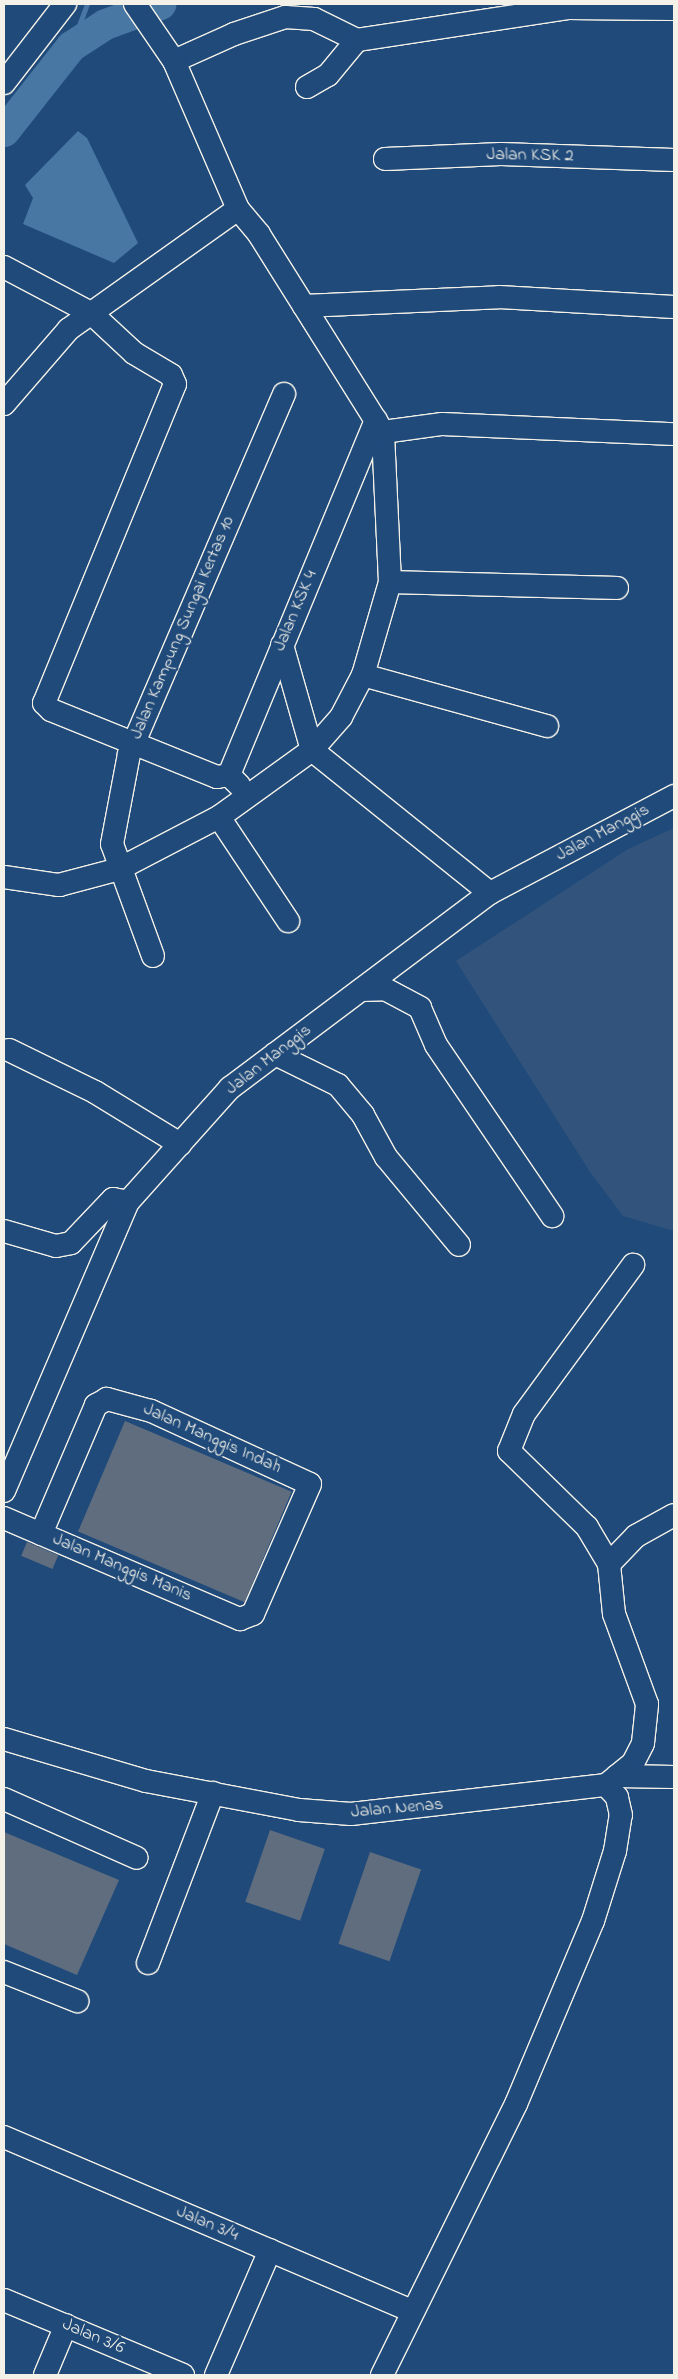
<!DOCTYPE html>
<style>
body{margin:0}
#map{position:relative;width:678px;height:2379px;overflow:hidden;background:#1f4a7a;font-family:"Indie Flower",sans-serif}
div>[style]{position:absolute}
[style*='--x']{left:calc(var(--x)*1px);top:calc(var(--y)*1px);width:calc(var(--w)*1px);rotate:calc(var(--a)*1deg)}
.built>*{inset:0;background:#32547c}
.water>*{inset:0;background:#4877a4}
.stream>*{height:5px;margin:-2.5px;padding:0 2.5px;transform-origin:2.5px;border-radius:2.5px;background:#4877a4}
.river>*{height:31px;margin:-15.5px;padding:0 15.5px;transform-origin:15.5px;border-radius:15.5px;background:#4877a4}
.building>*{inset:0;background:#5f6d7f;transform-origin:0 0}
.roads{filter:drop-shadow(1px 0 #f4f1e8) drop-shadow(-1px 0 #f4f1e8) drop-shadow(0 1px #f4f1e8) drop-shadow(0 -1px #f4f1e8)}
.minor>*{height:22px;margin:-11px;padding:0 11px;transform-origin:11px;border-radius:11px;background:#1f4a7a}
span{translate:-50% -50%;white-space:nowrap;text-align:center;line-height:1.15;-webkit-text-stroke:4.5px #1f4a7a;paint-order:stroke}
.street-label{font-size:18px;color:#f4f1e8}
.frame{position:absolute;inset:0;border:5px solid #f4f1e8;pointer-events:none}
</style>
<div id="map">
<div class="built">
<div style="clip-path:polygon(674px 828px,674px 1231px,623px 1216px,590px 1172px,456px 961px,628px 849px)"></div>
</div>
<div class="water">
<div style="clip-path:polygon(78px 131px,87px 138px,138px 243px,114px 263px,23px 224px,33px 198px,25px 185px)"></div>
</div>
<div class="stream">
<div style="--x:71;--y:46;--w:45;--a:-69.1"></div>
</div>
<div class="river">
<div style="--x:4;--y:131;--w:108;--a:-51.8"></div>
<div style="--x:71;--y:46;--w:40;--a:-32.9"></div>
<div style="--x:105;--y:24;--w:59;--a:-20"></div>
</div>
<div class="building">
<div style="left:125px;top:1421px;width:181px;height:120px;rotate:23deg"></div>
<div style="left:27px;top:1542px;width:34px;height:15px;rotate:23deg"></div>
<div style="left:270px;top:1830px;width:58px;height:76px;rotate:19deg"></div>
<div style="clip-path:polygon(4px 1832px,119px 1880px,77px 1975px,4px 1944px)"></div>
<div style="left:370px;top:1852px;width:54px;height:97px;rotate:19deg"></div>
</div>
<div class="roads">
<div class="minor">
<div style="--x:174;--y:61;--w:66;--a:-24.2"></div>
<div style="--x:234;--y:34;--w:54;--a:-18.4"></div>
<div style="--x:285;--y:17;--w:29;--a:4"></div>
<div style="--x:314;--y:19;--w:48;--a:26"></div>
<div style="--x:4;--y:83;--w:100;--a:-52.3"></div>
<div style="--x:307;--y:87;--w:24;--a:-30"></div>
<div style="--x:328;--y:75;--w:45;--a:-50.4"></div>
<div style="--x:357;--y:40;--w:213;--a:-8.6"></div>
<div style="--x:568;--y:8;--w:106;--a:0.5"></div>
<div style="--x:385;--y:159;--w:116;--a:-2.5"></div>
<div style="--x:501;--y:154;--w:173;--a:2"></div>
<div style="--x:4;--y:267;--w:98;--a:27.9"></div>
<div style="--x:91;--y:313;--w:59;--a:42.9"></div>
<div style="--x:134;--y:353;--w:43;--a:30.7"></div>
<div style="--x:171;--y:375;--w:10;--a:66"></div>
<div style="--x:175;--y:384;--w:345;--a:112.3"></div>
<div style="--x:44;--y:703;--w:10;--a:45"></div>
<div style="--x:51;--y:710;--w:179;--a:22"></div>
<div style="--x:217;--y:777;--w:12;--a:-9"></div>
<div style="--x:304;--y:306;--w:195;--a:-2.6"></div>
<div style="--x:499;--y:297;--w:175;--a:3.3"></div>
<div style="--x:4;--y:404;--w:99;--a:-49.1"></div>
<div style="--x:69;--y:329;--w:207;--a:-35.4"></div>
<div style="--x:383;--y:432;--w:60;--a:-7.7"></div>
<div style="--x:442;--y:424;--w:232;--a:2.5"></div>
<div style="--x:390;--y:582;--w:227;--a:1.5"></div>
<div style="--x:282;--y:645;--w:109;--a:74.1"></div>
<div style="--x:363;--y:675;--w:191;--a:15.5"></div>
<div style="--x:312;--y:750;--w:228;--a:38.8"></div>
<div style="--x:239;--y:785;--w:14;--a:-135"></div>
<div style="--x:229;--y:775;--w:384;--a:-67.5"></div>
<div style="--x:219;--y:817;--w:125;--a:56.4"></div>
<div style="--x:4;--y:877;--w:56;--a:8.3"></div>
<div style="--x:59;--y:885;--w:62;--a:-14.9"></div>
<div style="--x:119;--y:869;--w:113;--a:-27.5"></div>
<div style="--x:219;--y:817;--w:115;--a:-35.8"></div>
<div style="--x:312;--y:750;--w:44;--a:-48.7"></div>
<div style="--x:341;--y:717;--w:47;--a:-62.4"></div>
<div style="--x:363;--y:675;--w:97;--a:-73.8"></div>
<div style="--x:390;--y:582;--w:150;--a:-92.7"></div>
<div style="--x:383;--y:432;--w:234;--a:-122.1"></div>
<div style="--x:259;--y:234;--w:33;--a:-130"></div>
<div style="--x:238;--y:209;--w:161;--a:-113.4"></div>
<div style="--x:174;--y:61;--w:69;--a:-124.4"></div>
<div style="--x:153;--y:956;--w:119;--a:-110.1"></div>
<div style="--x:112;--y:844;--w:92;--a:-79.3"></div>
<div style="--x:129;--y:754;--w:392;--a:-66.7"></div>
<div style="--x:361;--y:990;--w:24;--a:-2"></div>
<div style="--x:385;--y:989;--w:40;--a:28"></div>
<div style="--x:420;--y:1008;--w:40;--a:66.6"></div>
<div style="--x:436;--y:1045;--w:207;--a:55.8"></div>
<div style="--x:9;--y:1050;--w:96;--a:26"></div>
<div style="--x:95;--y:1092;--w:100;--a:31.5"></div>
<div style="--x:275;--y:1054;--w:70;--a:26.2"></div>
<div style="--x:338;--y:1085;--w:39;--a:50"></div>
<div style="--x:363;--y:1115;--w:48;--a:61.3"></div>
<div style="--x:386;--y:1157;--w:114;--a:50.3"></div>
<div style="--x:4;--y:1231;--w:54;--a:16.1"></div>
<div style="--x:56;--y:1246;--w:15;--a:-11"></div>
<div style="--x:71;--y:1243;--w:61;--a:-46.3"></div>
<div style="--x:113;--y:1199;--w:15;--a:11"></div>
<div style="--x:4;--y:1491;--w:314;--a:-66.8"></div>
<div style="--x:128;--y:1202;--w:153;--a:-48.2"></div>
<div style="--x:230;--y:1088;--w:325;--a:-36.9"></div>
<div style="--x:490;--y:893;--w:208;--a:-27.8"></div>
<div style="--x:4;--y:1518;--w:257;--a:23.2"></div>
<div style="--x:240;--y:1619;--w:14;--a:-21"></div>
<div style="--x:253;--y:1614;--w:142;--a:-66.3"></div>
<div style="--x:310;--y:1484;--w:175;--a:-155.3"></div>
<div style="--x:151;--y:1411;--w:46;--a:-164.7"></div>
<div style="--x:107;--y:1399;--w:13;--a:151"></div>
<div style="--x:96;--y:1405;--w:140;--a:113.1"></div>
<div style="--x:609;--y:1564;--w:39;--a:-46"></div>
<div style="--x:636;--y:1536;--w:43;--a:-28.9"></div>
<div style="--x:4;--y:1739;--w:148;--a:16.5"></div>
<div style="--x:146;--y:1781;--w:156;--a:10.7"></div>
<div style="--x:299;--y:1810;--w:52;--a:4.4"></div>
<div style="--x:351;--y:1814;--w:257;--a:-6.5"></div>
<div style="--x:606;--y:1785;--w:14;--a:-39"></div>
<div style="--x:617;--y:1776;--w:21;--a:-39"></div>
<div style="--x:633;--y:1763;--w:22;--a:-63"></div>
<div style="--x:643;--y:1743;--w:39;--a:-84"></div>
<div style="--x:647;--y:1704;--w:96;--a:-110.1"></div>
<div style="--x:614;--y:1614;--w:50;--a:-95.7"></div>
<div style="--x:609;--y:1564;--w:43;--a:-120.7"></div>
<div style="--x:587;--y:1527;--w:109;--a:-135.7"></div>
<div style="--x:509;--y:1451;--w:40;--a:-68"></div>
<div style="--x:524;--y:1414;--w:185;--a:-53.8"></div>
<div style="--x:617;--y:1776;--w:57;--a:1"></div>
<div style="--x:4;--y:1799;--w:145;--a:23.9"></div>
<div style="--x:148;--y:1963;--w:182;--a:-69.1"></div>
<div style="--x:4;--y:1972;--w:79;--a:21.7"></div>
<div style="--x:4;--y:2137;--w:443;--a:23.1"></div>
<div style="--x:4;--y:2300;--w:194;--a:22.7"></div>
<div style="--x:45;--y:2375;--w:54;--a:-67.2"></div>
<div style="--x:216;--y:2375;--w:136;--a:-66.6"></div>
<div style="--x:382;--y:2375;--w:302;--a:-63.7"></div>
<div style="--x:516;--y:2104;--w:199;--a:-67.2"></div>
<div style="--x:593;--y:1921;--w:73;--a:-72.6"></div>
<div style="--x:615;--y:1851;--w:36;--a:-81"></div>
<div style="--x:621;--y:1815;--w:18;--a:-103"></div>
<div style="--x:617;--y:1797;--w:16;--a:-133"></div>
</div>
</div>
<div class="street-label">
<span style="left:530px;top:156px;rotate:1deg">Jalan KSK 2</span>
<span style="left:296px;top:611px;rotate:-67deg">Jalan KSK 4</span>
<span style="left:183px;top:628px;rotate:-67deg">Jalan Kampung Sungai Kertas 10</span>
<span style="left:603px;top:833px;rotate:-28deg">Jalan Manggis</span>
<span style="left:269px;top:1060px;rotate:-38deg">Jalan Manggis</span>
<span style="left:212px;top:1439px;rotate:24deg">Jalan Manggis Indah</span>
<span style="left:122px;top:1568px;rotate:23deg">Jalan Manggis Manis</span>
<span style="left:397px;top:1809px;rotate:-5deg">Jalan Nenas</span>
<span style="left:207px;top:2224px;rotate:23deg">Jalan 3/4</span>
<span style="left:93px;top:2337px;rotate:23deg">Jalan 3/6</span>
</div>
<div class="frame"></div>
</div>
